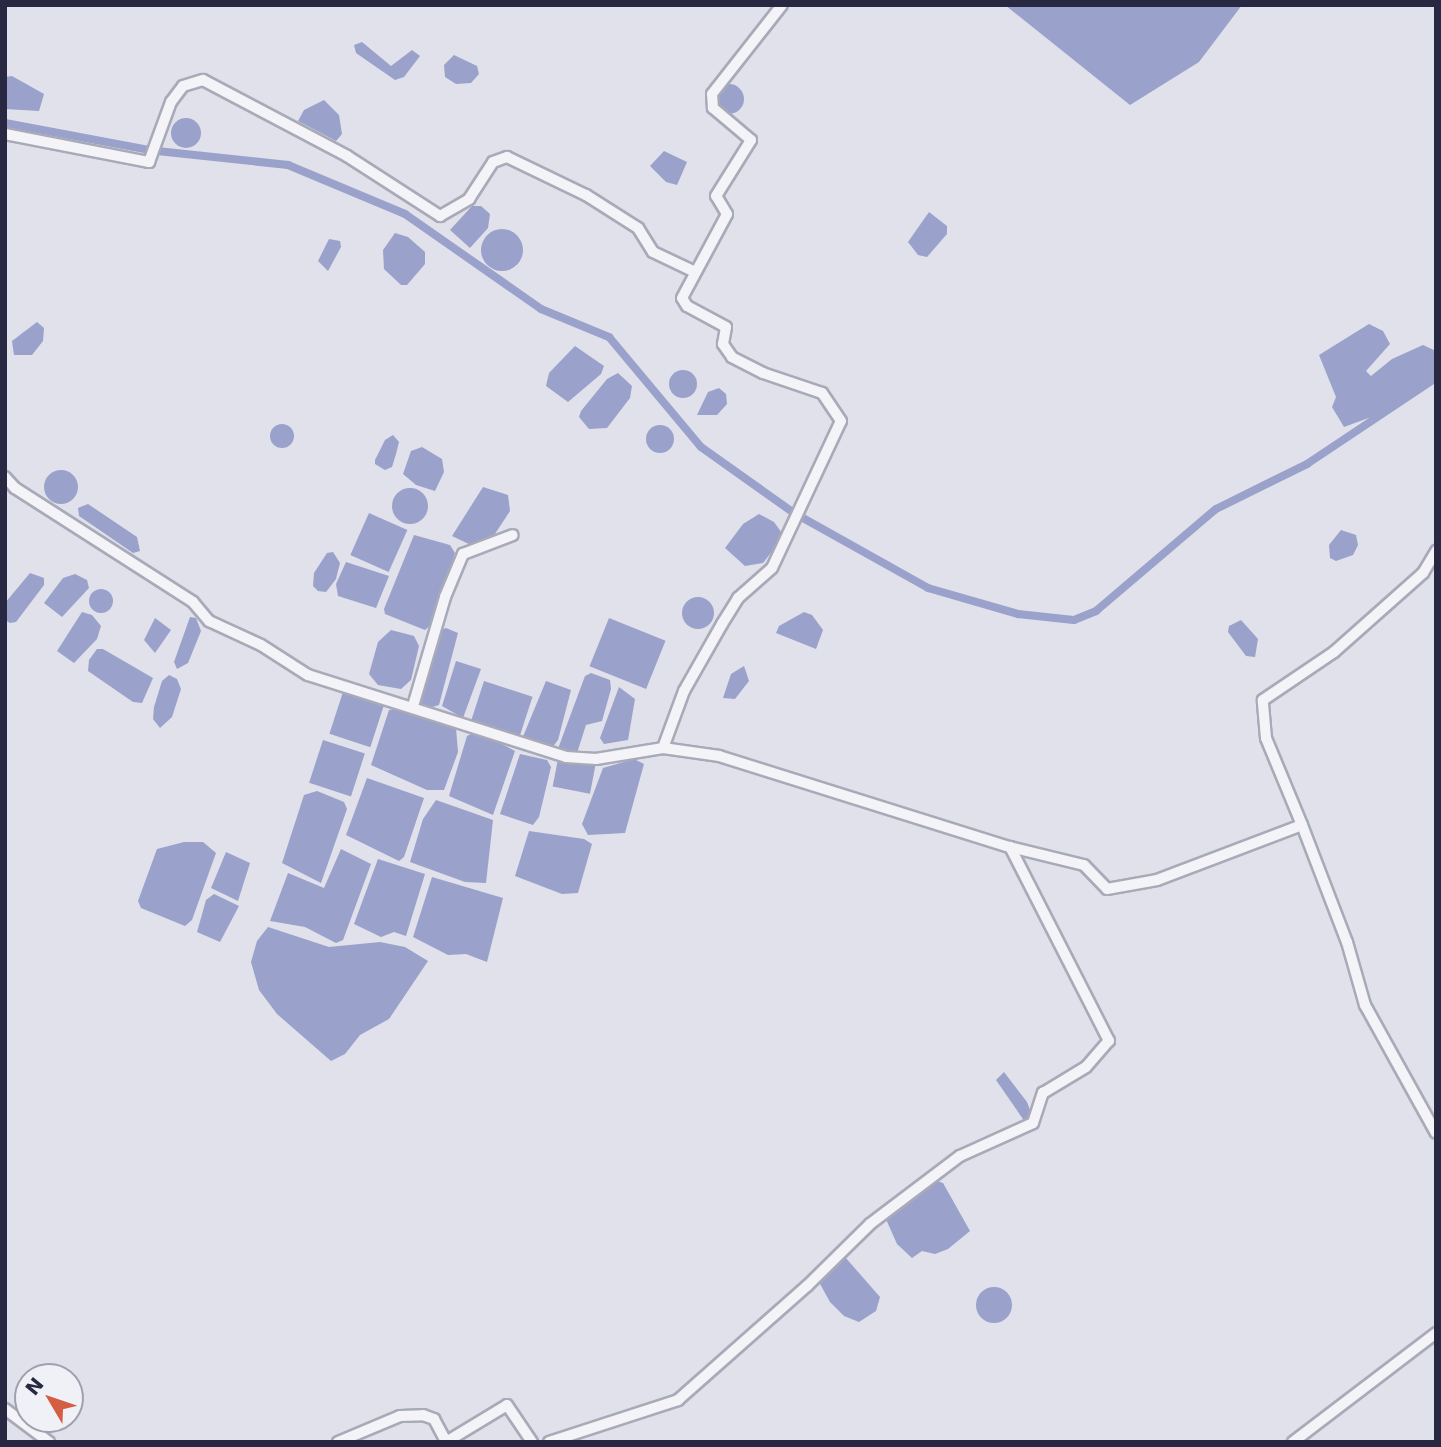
<!DOCTYPE html>
<style>
body{margin:0}
#map{position:relative;width:1441px;height:1447px;overflow:hidden;background:#e0e1ea;font-family:"DejaVu Sans",sans-serif}
div>[style]{position:absolute}
[style*='--x']{left:calc(var(--x)*1px);top:calc(var(--y)*1px);width:calc(var(--w)*1px);rotate:calc(var(--a)*1deg)}
.water>*{inset:0;background:#9aa1cb;transform-origin:0 0}
.round{border-radius:50%}
.canal>*{height:8px;margin:-4px;padding:0 4px;transform-origin:4px;border-radius:4px;background:#9aa1cb}
.roads{filter:drop-shadow(2px 0 #a9aab8) drop-shadow(-2px 0 #a9aab8) drop-shadow(0 2px #a9aab8) drop-shadow(0 -2px #a9aab8)}
.minor>*{height:10px;margin:-5px;padding:0 5px;transform-origin:5px;border-radius:5px;background:#f3f3f8}
span{translate:-50% -50%;white-space:nowrap;text-align:center;line-height:1.15;-webkit-text-stroke:7px #f0f0f7;paint-order:stroke}
.frame{position:absolute;inset:0;border:7px solid #282842;pointer-events:none}
.north{position:absolute;left:14px;top:1363px;width:70px;height:70px;box-sizing:border-box;background:#f0f0f7;border:2px solid #a0a0af;border-radius:50%;rotate:309deg;font-size:19px;font-weight:700;line-height:28px;text-align:center;color:#282842}
.north::after{content:'';display:block;margin:auto;width:24px;height:32px;background:#d45e41;clip-path:polygon(50% 0,100% 100%,50% 72%,0 100%)}
</style>
<div id="map">
<div class="water">
<div style="clip-path:polygon(1005px 5px,1242px 5px,1199px 62px,1130px 105px)"></div>
<div style="clip-path:polygon(362px 42px,391px 66px,412px 50px,420px 56px,404px 77px,395px 80px,356px 53px,354px 45px)"></div>
<div style="clip-path:polygon(454px 55px,477px 66px,479px 74px,471px 83px,456px 84px,445px 77px,444px 65px)"></div>
<div style="clip-path:polygon(12px 76px,44px 94px,39px 111px,5px 109px,5px 77px)"></div>
<div class="round" style="left:714px;top:84px;width:30px;height:30px"></div>
<div style="clip-path:polygon(324px 100px,339px 115px,342px 134px,336px 141px,298px 121px,304px 110px)"></div>
<div class="round" style="left:171px;top:118px;width:30px;height:30px"></div>
<div style="clip-path:polygon(664px 151px,687px 162px,677px 185px,666px 182px,650px 166px)"></div>
<div style="clip-path:polygon(472px 206px,481px 206px,490px 214px,488px 228px,470px 248px,450px 230px)"></div>
<div style="clip-path:polygon(929px 212px,947px 226px,947px 234px,927px 257px,918px 255px,908px 242px)"></div>
<div class="round" style="left:481px;top:229px;width:42px;height:42px"></div>
<div style="clip-path:polygon(395px 233px,408px 237px,425px 252px,425px 264px,407px 285px,401px 285px,384px 269px,383px 250px)"></div>
<div style="clip-path:polygon(329px 239px,340px 241px,341px 247px,328px 271px,318px 261px)"></div>
<div style="clip-path:polygon(37px 322px,44px 328px,43px 341px,32px 355px,14px 355px,12px 341px)"></div>
<div style="clip-path:polygon(1369px 324px,1383px 331px,1390px 344px,1366px 371px,1371px 376px,1392px 359px,1423px 345px,1436px 351px,1436px 374px,1374px 416px,1344px 427px,1332px 407px,1336px 397px,1319px 355px)"></div>
<div style="clip-path:polygon(575px 346px,604px 366px,601px 374px,568px 402px,546px 386px,549px 373px)"></div>
<div class="round" style="left:669px;top:370px;width:28px;height:28px"></div>
<div style="clip-path:polygon(618px 373px,632px 386px,630px 398px,607px 428px,589px 429px,579px 417px,581px 411px,607px 379px)"></div>
<div style="clip-path:polygon(719px 388px,726px 394px,727px 404px,717px 415px,697px 415px,708px 392px)"></div>
<div class="round" style="left:270px;top:424px;width:24px;height:24px"></div>
<div class="round" style="left:646px;top:425px;width:28px;height:28px"></div>
<div style="clip-path:polygon(393px 435px,399px 442px,396px 454px,392px 467px,385px 470px,375px 464px,375px 460px,385px 440px)"></div>
<div style="clip-path:polygon(422px 447px,442px 459px,444px 472px,435px 491px,416px 485px,403px 474px,411px 451px)"></div>
<div class="round" style="left:44px;top:470px;width:34px;height:34px"></div>
<div style="clip-path:polygon(483px 487px,508px 495px,510px 511px,491px 540px,475px 547px,452px 536px)"></div>
<div class="round" style="left:392px;top:488px;width:36px;height:36px"></div>
<div style="clip-path:polygon(88px 504px,137px 537px,140px 551px,133px 553px,79px 516px,78px 508px)"></div>
<div style="left:369px;top:513px;width:42px;height:46px;rotate:24deg"></div>
<div style="clip-path:polygon(759px 514px,774px 522px,784px 536px,763px 563px,745px 566px,725px 548px,743px 524px)"></div>
<div style="clip-path:polygon(1341px 530px,1356px 535px,1358px 545px,1353px 555px,1336px 561px,1330px 558px,1329px 545px)"></div>
<div style="clip-path:polygon(414px 535px,450px 545px,455px 553px,432px 624px,425px 630px,385px 614px,384px 609px)"></div>
<div style="clip-path:polygon(333px 552px,340px 563px,336px 579px,326px 592px,318px 591px,313px 586px,314px 573px,327px 553px)"></div>
<div style="clip-path:polygon(346px 562px,389px 576px,376px 608px,338px 596px,336px 584px)"></div>
<div style="clip-path:polygon(30px 573px,44px 578px,44px 585px,16px 622px,10px 623px,5px 620px,5px 603px)"></div>
<div style="clip-path:polygon(75px 574px,87px 580px,89px 588px,62px 617px,44px 603px,63px 578px)"></div>
<div class="round" style="left:89px;top:589px;width:24px;height:24px"></div>
<div class="round" style="left:682px;top:597px;width:32px;height:32px"></div>
<div style="clip-path:polygon(82px 612px,92px 615px,101px 626px,97px 639px,74px 663px,57px 651px)"></div>
<div style="clip-path:polygon(804px 612px,812px 615px,823px 630px,816px 649px,776px 633px,779px 626px)"></div>
<div style="clip-path:polygon(190px 617px,196px 618px,201px 631px,188px 663px,177px 669px,174px 662px)"></div>
<div style="clip-path:polygon(155px 618px,171px 630px,155px 653px,144px 640px)"></div>
<div style="left:609px;top:618px;width:61px;height:52px;rotate:22deg"></div>
<div style="clip-path:polygon(1241px 620px,1258px 639px,1255px 657px,1246px 656px,1228px 632px,1229px 626px)"></div>
<div style="clip-path:polygon(446px 628px,458px 633px,439px 705px,429px 708px,419px 702px,439px 631px)"></div>
<div style="clip-path:polygon(391px 630px,414px 636px,419px 646px,411px 680px,401px 689px,378px 685px,369px 674px,378px 642px)"></div>
<div style="clip-path:polygon(103px 649px,153px 678px,142px 703px,133px 702px,88px 671px,89px 660px,97px 649px)"></div>
<div style="clip-path:polygon(456px 661px,481px 669px,463px 718px,442px 706px)"></div>
<div style="clip-path:polygon(744px 666px,749px 681px,735px 699px,723px 698px,731px 674px)"></div>
<div style="clip-path:polygon(591px 673px,610px 680px,611px 689px,602px 721px,586px 725px,576px 756px,559px 751px,559px 746px,585px 676px)"></div>
<div style="clip-path:polygon(169px 675px,177px 679px,181px 689px,172px 717px,160px 728px,153px 719px,154px 707px,162px 681px)"></div>
<div style="left:484px;top:681px;width:51px;height:42px;rotate:18deg"></div>
<div style="clip-path:polygon(546px 681px,571px 690px,558px 740px,551px 749px,522px 739px)"></div>
<div style="clip-path:polygon(619px 687px,635px 699px,628px 740px,604px 744px,600px 738px)"></div>
<div style="left:343px;top:692px;width:43px;height:44px;rotate:18deg"></div>
<div style="clip-path:polygon(399px 708px,456px 728px,458px 752px,444px 790px,427px 790px,371px 765px,389px 710px)"></div>
<div style="clip-path:polygon(477px 731px,515px 751px,493px 815px,449px 796px,467px 736px)"></div>
<div style="left:323px;top:740px;width:44px;height:45px;rotate:18deg"></div>
<div style="clip-path:polygon(520px 754px,547px 760px,551px 767px,539px 817px,533px 825px,500px 814px)"></div>
<div style="left:558px;top:759px;width:38px;height:28px;rotate:11deg"></div>
<div style="clip-path:polygon(634px 759px,644px 764px,625px 833px,588px 835px,582px 824px,603px 768px)"></div>
<div style="clip-path:polygon(367px 778px,424px 798px,404px 857px,399px 861px,346px 835px)"></div>
<div style="clip-path:polygon(317px 791px,344px 802px,347px 809px,321px 883px,282px 863px,304px 795px)"></div>
<div style="clip-path:polygon(436px 800px,493px 820px,486px 883px,465px 882px,410px 862px,423px 819px)"></div>
<div style="clip-path:polygon(529px 831px,584px 839px,592px 844px,578px 893px,562px 894px,515px 876px)"></div>
<div style="clip-path:polygon(184px 842px,203px 842px,216px 853px,192px 920px,185px 926px,141px 908px,138px 901px,157px 849px)"></div>
<div style="clip-path:polygon(341px 849px,371px 864px,343px 940px,336px 943px,305px 927px,270px 921px,288px 873px,324px 888px)"></div>
<div style="clip-path:polygon(226px 852px,250px 863px,238px 901px,211px 888px)"></div>
<div style="clip-path:polygon(378px 859px,425px 874px,406px 936px,394px 932px,381px 937px,354px 924px)"></div>
<div style="clip-path:polygon(432px 877px,503px 898px,487px 962px,466px 954px,448px 955px,413px 937px)"></div>
<div style="clip-path:polygon(214px 894px,239px 906px,220px 942px,197px 932px,206px 900px)"></div>
<div style="clip-path:polygon(268px 927px,329px 947px,380px 942px,405px 947px,428px 961px,389px 1019px,360px 1035px,345px 1054px,331px 1061px,277px 1014px,259px 990px,251px 962px,257px 941px)"></div>
<div style="clip-path:polygon(1004px 1072px,1027px 1102px,1033px 1118px,1025px 1122px,996px 1080px)"></div>
<div style="clip-path:polygon(934px 1180px,943px 1183px,970px 1231px,948px 1249px,935px 1254px,922px 1251px,912px 1258px,897px 1244px,885px 1217px)"></div>
<div style="clip-path:polygon(845px 1257px,880px 1297px,876px 1311px,859px 1322px,844px 1316px,830px 1302px,819px 1282px,837px 1259px)"></div>
<div class="round" style="left:976px;top:1287px;width:36px;height:36px"></div>
</div>
<div class="canal">
<div style="--x:5;--y:123;--w:153;--a:10.6"></div>
<div style="--x:157;--y:151;--w:132;--a:6.1"></div>
<div style="--x:288;--y:165;--w:127;--a:22.7"></div>
<div style="--x:405;--y:214;--w:166;--a:34.9"></div>
<div style="--x:541;--y:309;--w:74;--a:22.4"></div>
<div style="--x:609;--y:337;--w:143;--a:50.1"></div>
<div style="--x:701;--y:447;--w:114;--a:35.4"></div>
<div style="--x:794;--y:513;--w:154;--a:29.2"></div>
<div style="--x:928;--y:588;--w:94;--a:16.1"></div>
<div style="--x:1018;--y:614;--w:56;--a:6.1"></div>
<div style="--x:1074;--y:620;--w:24;--a:-22"></div>
<div style="--x:1096;--y:611;--w:157;--a:-40.4"></div>
<div style="--x:1216;--y:509;--w:102;--a:-26.3"></div>
<div style="--x:1307;--y:464;--w:155;--a:-33.7"></div>
</div>
<div class="roads">
<div class="minor">
<div style="--x:5;--y:134;--w:147;--a:11"></div>
<div style="--x:149;--y:162;--w:64;--a:-69.9"></div>
<div style="--x:171;--y:102;--w:20;--a:-53"></div>
<div style="--x:183;--y:86;--w:21;--a:-17"></div>
<div style="--x:203;--y:80;--w:163;--a:27.8"></div>
<div style="--x:347;--y:156;--w:111;--a:32.8"></div>
<div style="--x:440;--y:216;--w:34;--a:-30"></div>
<div style="--x:469;--y:199;--w:44;--a:-57"></div>
<div style="--x:493;--y:162;--w:15;--a:-20"></div>
<div style="--x:507;--y:157;--w:88;--a:25.7"></div>
<div style="--x:586;--y:195;--w:62;--a:32.4"></div>
<div style="--x:638;--y:228;--w:28;--a:58"></div>
<div style="--x:653;--y:252;--w:44;--a:25.4"></div>
<div style="--x:5;--y:477;--w:15;--a:48"></div>
<div style="--x:15;--y:488;--w:211;--a:32.6"></div>
<div style="--x:193;--y:602;--w:25;--a:50"></div>
<div style="--x:209;--y:621;--w:57;--a:24.8"></div>
<div style="--x:261;--y:645;--w:56;--a:32.6"></div>
<div style="--x:308;--y:675;--w:271;--a:17.6"></div>
<div style="--x:566;--y:757;--w:30;--a:4"></div>
<div style="--x:596;--y:759;--w:68;--a:-9.3"></div>
<div style="--x:663;--y:748;--w:57;--a:8.1"></div>
<div style="--x:719;--y:756;--w:305;--a:17.4"></div>
<div style="--x:1010;--y:847;--w:76;--a:13.7"></div>
<div style="--x:1084;--y:865;--w:33;--a:46"></div>
<div style="--x:1107;--y:889;--w:51;--a:-10.2"></div>
<div style="--x:1157;--y:880;--w:155;--a:-20.8"></div>
<div style="--x:1302;--y:825;--w:125;--a:69"></div>
<div style="--x:1347;--y:942;--w:66;--a:74.1"></div>
<div style="--x:1365;--y:1005;--w:146;--a:61"></div>
<div style="--x:413;--y:706;--w:114;--a:-73.6"></div>
<div style="--x:445;--y:597;--w:47;--a:-67.3"></div>
<div style="--x:463;--y:554;--w:53;--a:-20.8"></div>
<div style="--x:663;--y:748;--w:61;--a:-69.8"></div>
<div style="--x:684;--y:691;--w:77;--a:-60.4"></div>
<div style="--x:722;--y:624;--w:31;--a:-58"></div>
<div style="--x:738;--y:598;--w:45;--a:-41.4"></div>
<div style="--x:772;--y:568;--w:162;--a:-64.9"></div>
<div style="--x:841;--y:421;--w:34;--a:-124"></div>
<div style="--x:822;--y:393;--w:62;--a:-161.3"></div>
<div style="--x:763;--y:373;--w:35;--a:-153"></div>
<div style="--x:732;--y:357;--w:16;--a:-125"></div>
<div style="--x:723;--y:344;--w:17;--a:-80"></div>
<div style="--x:726;--y:327;--w:44;--a:-151.7"></div>
<div style="--x:687;--y:306;--w:9;--a:-122"></div>
<div style="--x:682;--y:298;--w:95;--a:-61.8"></div>
<div style="--x:727;--y:214;--w:21;--a:-121"></div>
<div style="--x:716;--y:196;--w:66;--a:-58"></div>
<div style="--x:751;--y:140;--w:50;--a:-139.9"></div>
<div style="--x:713;--y:108;--w:14;--a:-94"></div>
<div style="--x:712;--y:94;--w:113;--a:-51.8"></div>
<div style="--x:1302;--y:825;--w:94;--a:-112.5"></div>
<div style="--x:1266;--y:738;--w:38;--a:-95"></div>
<div style="--x:1263;--y:700;--w:86;--a:-34.1"></div>
<div style="--x:1334;--y:652;--w:119;--a:-41.6"></div>
<div style="--x:1423;--y:573;--w:26;--a:-59"></div>
<div style="--x:5;--y:1409;--w:55;--a:36.9"></div>
<div style="--x:338;--y:1442;--w:67;--a:-22.8"></div>
<div style="--x:400;--y:1416;--w:23;--a:-2"></div>
<div style="--x:423;--y:1415;--w:12;--a:20"></div>
<div style="--x:434;--y:1419;--w:26;--a:62"></div>
<div style="--x:446;--y:1442;--w:71;--a:-31.2"></div>
<div style="--x:507;--y:1405;--w:45;--a:56"></div>
<div style="--x:549;--y:1442;--w:136;--a:-18"></div>
<div style="--x:678;--y:1400;--w:172;--a:-41.5"></div>
<div style="--x:807;--y:1286;--w:88;--a:-44.5"></div>
<div style="--x:870;--y:1224;--w:113;--a:-37.1"></div>
<div style="--x:960;--y:1156;--w:80;--a:-24.3"></div>
<div style="--x:1033;--y:1123;--w:32;--a:-72"></div>
<div style="--x:1043;--y:1093;--w:50;--a:-31.2"></div>
<div style="--x:1086;--y:1067;--w:35;--a:-49"></div>
<div style="--x:1109;--y:1041;--w:218;--a:-117"></div>
<div style="--x:1293;--y:1442;--w:180;--a:-37.3"></div>
</div>
</div>
<div class="frame"></div>
<div class="north">N</div>
</div>
